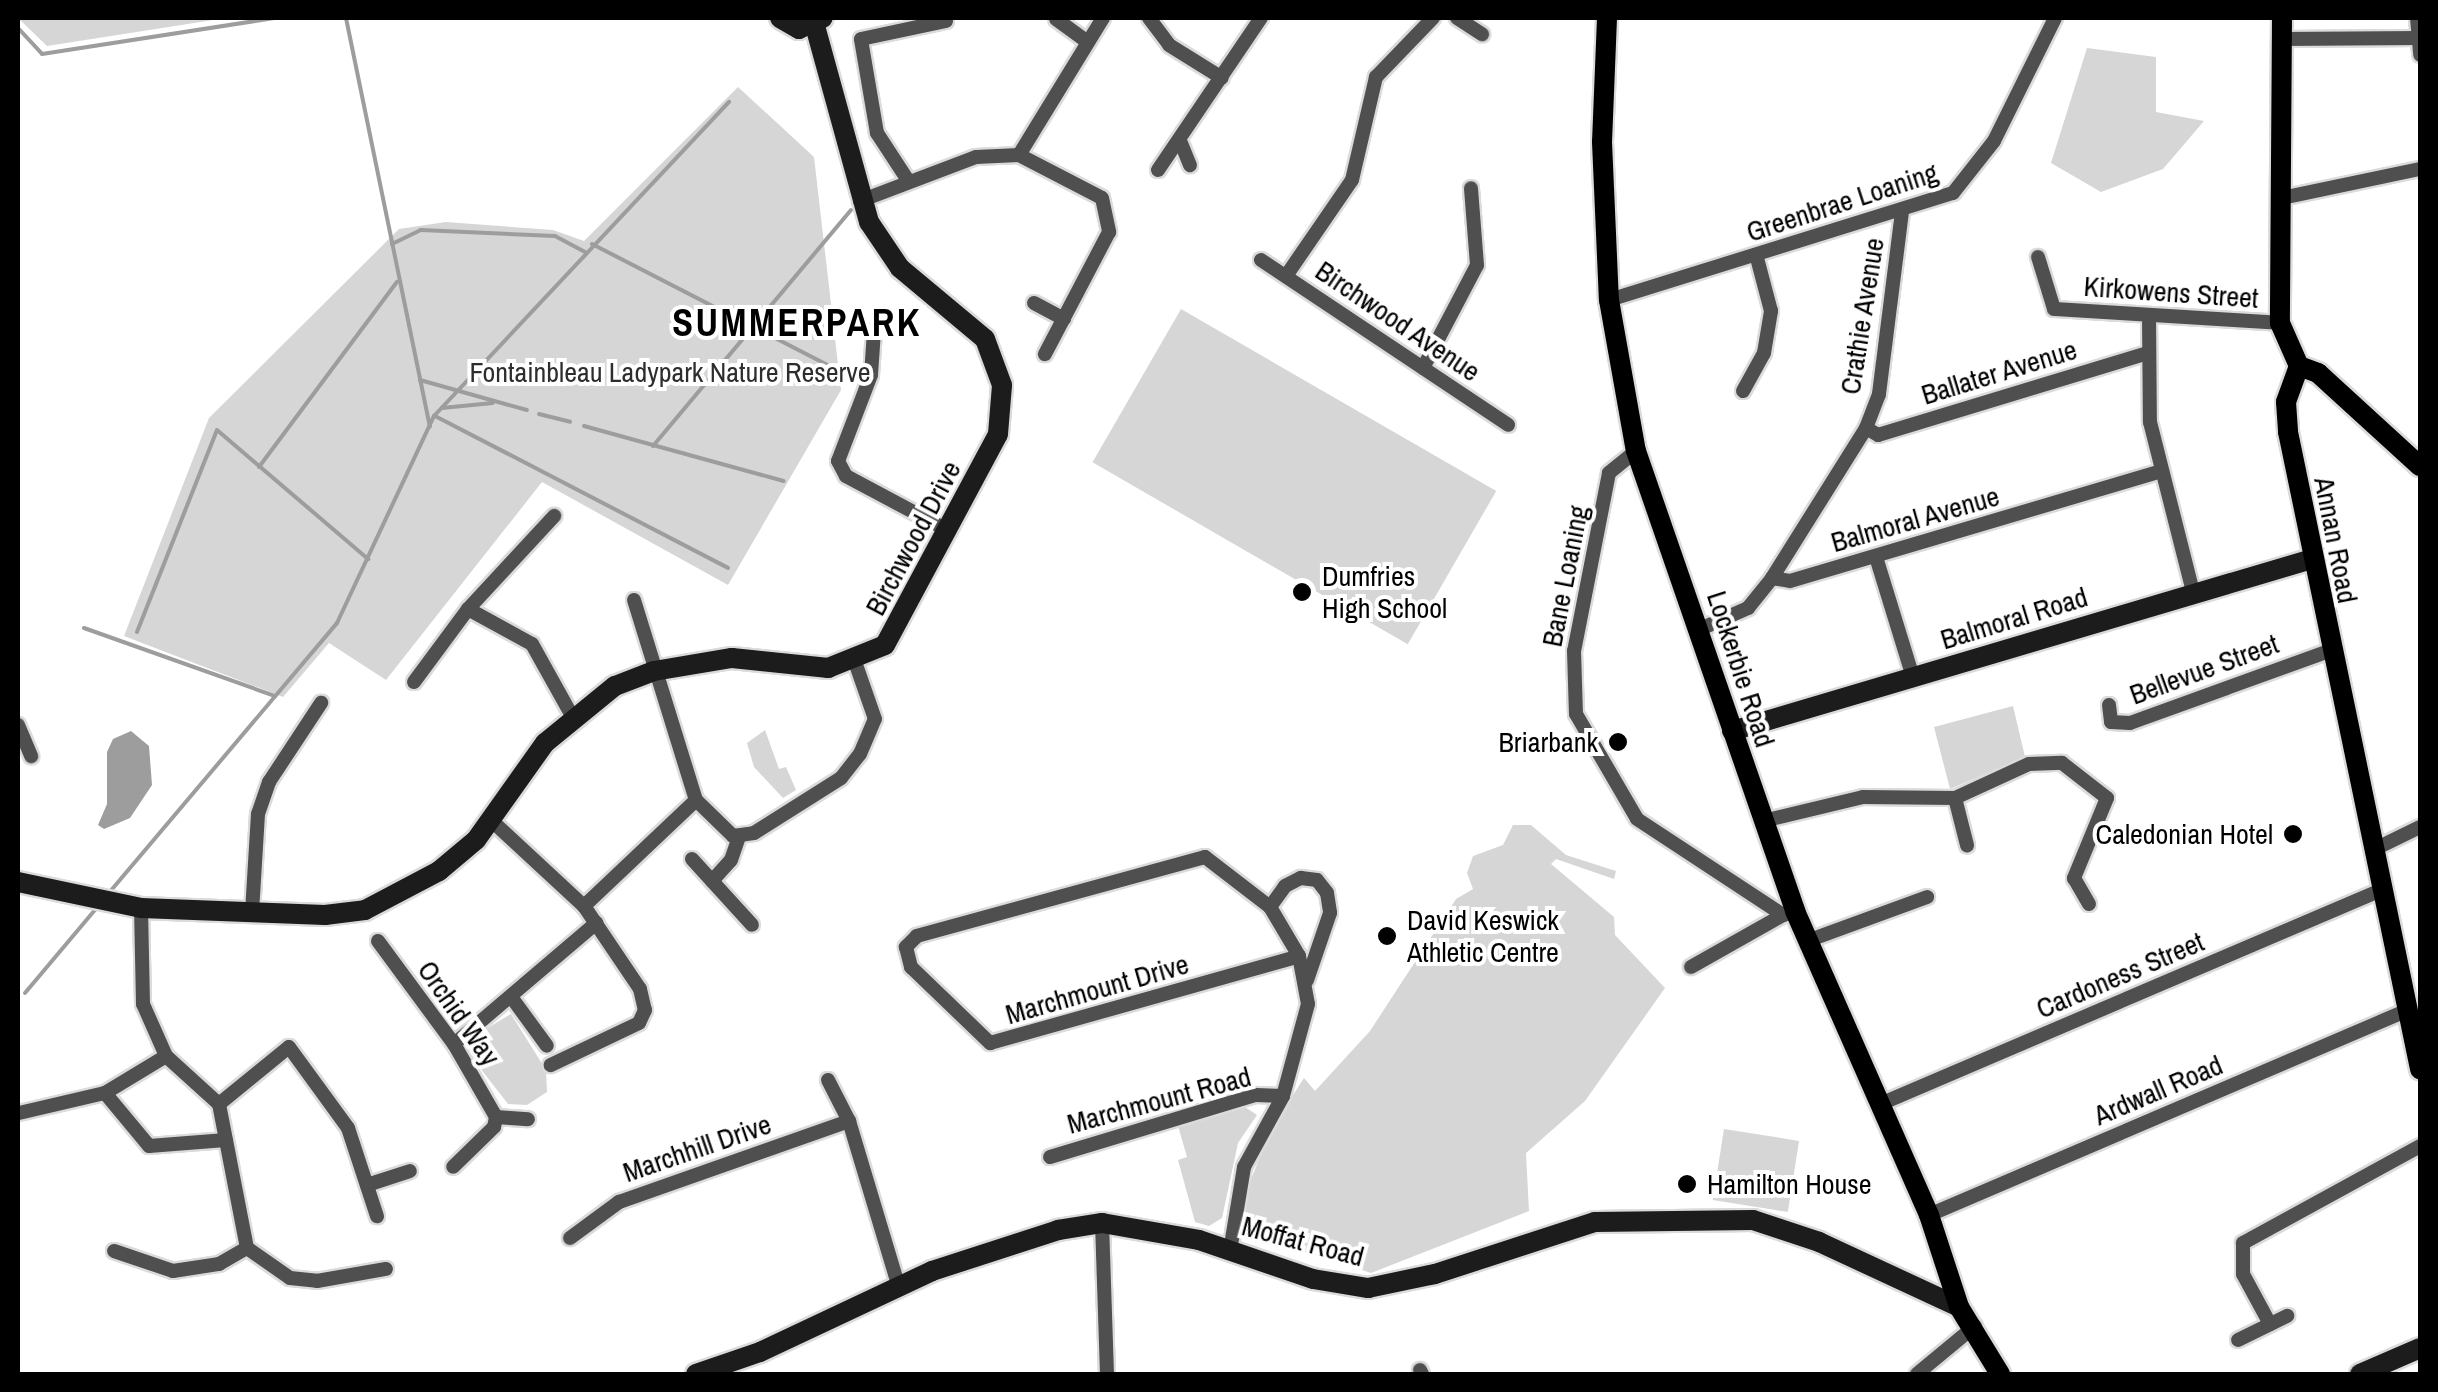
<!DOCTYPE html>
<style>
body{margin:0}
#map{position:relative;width:2438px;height:1392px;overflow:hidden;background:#fff;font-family:"Archivo Narrow",sans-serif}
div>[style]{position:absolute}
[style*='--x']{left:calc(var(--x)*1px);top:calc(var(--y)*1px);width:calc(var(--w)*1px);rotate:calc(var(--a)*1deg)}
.green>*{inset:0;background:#d6d6d6;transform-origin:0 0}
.water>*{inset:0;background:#9d9d9d}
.stream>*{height:4px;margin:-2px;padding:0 2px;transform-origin:2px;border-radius:2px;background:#9d9d9d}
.roads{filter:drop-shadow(2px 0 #dbdbdb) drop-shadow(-2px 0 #dbdbdb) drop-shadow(0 2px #dbdbdb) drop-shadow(0 -2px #dbdbdb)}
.street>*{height:14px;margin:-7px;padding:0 7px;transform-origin:7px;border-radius:7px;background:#4f4f4f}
.secondary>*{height:20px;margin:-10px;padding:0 10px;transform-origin:10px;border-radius:10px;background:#1c1c1c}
.primary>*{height:20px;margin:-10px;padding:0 10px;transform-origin:10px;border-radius:10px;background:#000}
.dots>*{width:28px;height:28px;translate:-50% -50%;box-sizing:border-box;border:5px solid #fff;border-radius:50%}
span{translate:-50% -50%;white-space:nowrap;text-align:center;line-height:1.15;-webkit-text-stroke:8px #fff;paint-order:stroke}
.street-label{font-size:28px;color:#000}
.park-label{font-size:28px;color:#2d2d2d}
.poi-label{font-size:28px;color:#000}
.left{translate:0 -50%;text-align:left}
.right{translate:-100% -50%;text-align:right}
.district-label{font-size:38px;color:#000;font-weight:700;letter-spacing:2.5px}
.frame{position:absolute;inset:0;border:20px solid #000;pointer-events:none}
</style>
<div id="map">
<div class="green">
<div style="clip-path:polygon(18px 18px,226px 18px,47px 46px)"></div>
<div style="clip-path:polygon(2087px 48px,2156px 57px,2156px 112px,2204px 121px,2163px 169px,2101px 192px,2051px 163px)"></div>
<div style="clip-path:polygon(738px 87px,814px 157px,841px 390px,728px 585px,542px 482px,386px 680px,329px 643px,283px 697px,124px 636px,209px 418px,399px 229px,446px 222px,553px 230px,584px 241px)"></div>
<div style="left:1181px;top:309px;width:364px;height:177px;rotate:30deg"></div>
<div style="clip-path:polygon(2013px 706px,2025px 757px,1950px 789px,1934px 727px)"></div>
<div style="clip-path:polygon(765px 730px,779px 769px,786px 767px,796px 790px,783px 798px,754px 767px,747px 743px)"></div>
<div style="clip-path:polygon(1513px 825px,1531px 825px,1566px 855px,1616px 871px,1614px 879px,1556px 859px,1551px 864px,1614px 917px,1615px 935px,1665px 988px,1585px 1101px,1526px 1153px,1529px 1211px,1371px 1273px,1249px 1234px,1242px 1221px,1246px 1192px,1271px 1129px,1304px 1078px,1315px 1091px,1370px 1031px,1456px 899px,1473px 889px,1467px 873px,1473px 856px,1503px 845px)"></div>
<div style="clip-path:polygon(511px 1014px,546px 1070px,547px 1092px,527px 1105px,508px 1104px,466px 1050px,469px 1039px)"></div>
<div style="clip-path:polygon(1245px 1107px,1257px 1115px,1238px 1143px,1222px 1218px,1209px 1226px,1195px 1222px,1178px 1160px,1187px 1157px,1178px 1126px)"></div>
<div style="left:1724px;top:1129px;width:76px;height:72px;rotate:9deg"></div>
</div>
<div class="water">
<div style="clip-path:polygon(131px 731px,149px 746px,152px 785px,130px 818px,104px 829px,98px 825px,107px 804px,107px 752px,113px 739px)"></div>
</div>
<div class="stream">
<div style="--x:346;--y:18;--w:417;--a:78.4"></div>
<div style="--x:18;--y:28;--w:35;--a:47"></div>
<div style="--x:42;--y:54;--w:235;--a:-8.8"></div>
<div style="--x:392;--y:244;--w:32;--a:-26"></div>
<div style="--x:421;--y:230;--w:134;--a:2.6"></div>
<div style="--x:555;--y:236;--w:34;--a:28"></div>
<div style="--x:592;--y:244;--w:284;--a:27.2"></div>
<div style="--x:420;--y:380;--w:111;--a:15.7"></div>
<div style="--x:442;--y:408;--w:51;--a:-5.6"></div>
<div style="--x:539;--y:414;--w:32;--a:14"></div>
<div style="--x:435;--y:416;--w:330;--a:27.4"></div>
<div style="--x:584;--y:426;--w:207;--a:15.4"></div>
<div style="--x:653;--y:446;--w:308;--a:-50"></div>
<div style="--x:259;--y:467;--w:231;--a:-53.3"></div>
<div style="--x:84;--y:628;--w:203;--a:19.6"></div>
<div style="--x:137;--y:632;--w:217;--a:-68.4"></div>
<div style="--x:217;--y:430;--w:199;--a:40.5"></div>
<div style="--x:108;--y:894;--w:355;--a:-49.8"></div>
<div style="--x:337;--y:623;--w:229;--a:-64.9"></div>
<div style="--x:434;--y:416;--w:431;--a:-46.8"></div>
<div style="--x:25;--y:993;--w:115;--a:-49.9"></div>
</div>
<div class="roads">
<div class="street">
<div style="--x:1149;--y:18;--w:34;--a:53"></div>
<div style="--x:1169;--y:45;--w:62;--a:31.9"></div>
<div style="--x:1457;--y:18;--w:30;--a:33"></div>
<div style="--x:2417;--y:18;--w:37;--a:85"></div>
<div style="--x:1056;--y:19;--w:37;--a:36"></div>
<div style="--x:2282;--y:39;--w:136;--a:-0.4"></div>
<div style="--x:1181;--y:143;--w:24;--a:68"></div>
<div style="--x:1019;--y:155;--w:161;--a:-58.5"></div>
<div style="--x:1158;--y:170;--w:184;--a:-55.9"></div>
<div style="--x:909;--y:182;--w:59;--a:-123.1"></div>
<div style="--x:877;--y:133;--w:95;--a:-99.7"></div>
<div style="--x:861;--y:39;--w:87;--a:-12"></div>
<div style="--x:2282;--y:198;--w:141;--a:-11.9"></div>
<div style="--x:860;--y:201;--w:124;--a:-20.8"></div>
<div style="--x:976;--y:157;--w:43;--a:-2.7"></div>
<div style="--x:1019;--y:155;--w:93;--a:27.4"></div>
<div style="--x:1102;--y:198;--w:35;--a:78"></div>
<div style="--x:1109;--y:232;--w:138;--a:117.7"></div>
<div style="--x:2038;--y:257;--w:54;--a:72.9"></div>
<div style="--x:2054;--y:309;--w:226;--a:3.5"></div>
<div style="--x:1261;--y:260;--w:297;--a:33.7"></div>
<div style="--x:1286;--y:276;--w:116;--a:-55.5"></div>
<div style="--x:1352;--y:180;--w:106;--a:-76.9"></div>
<div style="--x:1376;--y:77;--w:82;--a:-46"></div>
<div style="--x:1609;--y:300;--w:360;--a:-17.3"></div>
<div style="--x:1953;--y:193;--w:66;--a:-51.7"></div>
<div style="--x:1994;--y:141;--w:137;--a:-63.6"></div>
<div style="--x:1034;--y:303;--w:34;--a:28"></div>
<div style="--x:2149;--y:317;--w:105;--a:89.5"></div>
<div style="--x:2150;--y:422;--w:175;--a:75.8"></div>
<div style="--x:874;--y:331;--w:44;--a:93.9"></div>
<div style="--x:871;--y:375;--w:92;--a:111"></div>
<div style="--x:838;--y:461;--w:17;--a:62"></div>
<div style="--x:846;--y:476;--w:117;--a:28.1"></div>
<div style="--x:1423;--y:368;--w:116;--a:-62.3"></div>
<div style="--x:1477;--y:265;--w:77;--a:-94.5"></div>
<div style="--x:1743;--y:391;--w:43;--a:-61.1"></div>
<div style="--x:1764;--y:353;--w:43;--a:-80.5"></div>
<div style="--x:1771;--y:311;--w:55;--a:-104.8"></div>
<div style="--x:1866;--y:428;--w:14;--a:30"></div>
<div style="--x:1878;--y:435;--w:282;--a:-16.9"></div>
<div style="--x:1636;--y:451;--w:35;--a:141"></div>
<div style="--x:1609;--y:473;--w:181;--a:101.1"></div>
<div style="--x:1574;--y:651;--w:63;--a:88.2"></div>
<div style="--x:1576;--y:714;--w:121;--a:59.8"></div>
<div style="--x:1637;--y:819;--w:175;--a:33.3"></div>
<div style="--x:1783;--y:915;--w:13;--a:-18"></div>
<div style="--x:1876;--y:557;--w:126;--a:72.9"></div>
<div style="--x:1772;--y:578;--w:177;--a:-57.9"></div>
<div style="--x:1866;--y:428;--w:36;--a:-69"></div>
<div style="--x:1879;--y:394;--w:182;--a:-82.8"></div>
<div style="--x:634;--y:600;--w:209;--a:72.8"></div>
<div style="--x:696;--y:800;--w:52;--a:44.2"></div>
<div style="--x:733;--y:836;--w:21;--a:-8"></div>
<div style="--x:754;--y:833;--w:103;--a:-32.3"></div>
<div style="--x:841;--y:778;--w:31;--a:-52"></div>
<div style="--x:860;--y:754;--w:38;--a:-67"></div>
<div style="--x:875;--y:719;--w:60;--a:-109.3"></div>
<div style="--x:468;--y:609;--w:127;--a:-47.2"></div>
<div style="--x:1698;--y:630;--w:55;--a:-23.7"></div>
<div style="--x:1748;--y:608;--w:38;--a:-51"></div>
<div style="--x:1772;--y:578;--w:18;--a:9"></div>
<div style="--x:1790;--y:581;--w:385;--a:-16.5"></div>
<div style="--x:414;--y:682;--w:91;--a:-53.5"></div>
<div style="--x:468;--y:609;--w:73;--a:28.7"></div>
<div style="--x:532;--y:644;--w:82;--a:60.9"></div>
<div style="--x:2109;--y:705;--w:17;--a:83"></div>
<div style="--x:2111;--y:722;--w:19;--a:3"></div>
<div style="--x:2130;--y:723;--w:212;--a:-19.9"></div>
<div style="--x:18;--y:725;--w:34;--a:67"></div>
<div style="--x:1955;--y:798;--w:49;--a:75.7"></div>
<div style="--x:491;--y:820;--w:127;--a:42.8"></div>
<div style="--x:584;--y:906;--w:100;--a:56"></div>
<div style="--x:640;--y:989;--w:22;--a:77"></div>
<div style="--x:645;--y:1010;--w:14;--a:115"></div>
<div style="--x:639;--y:1023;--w:98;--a:154.5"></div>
<div style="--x:1763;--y:821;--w:103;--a:-13.5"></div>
<div style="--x:1863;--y:797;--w:92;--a:0.6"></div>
<div style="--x:1955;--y:798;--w:81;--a:-24.7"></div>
<div style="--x:2029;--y:764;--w:33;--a:-2"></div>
<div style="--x:2062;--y:763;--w:57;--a:37.9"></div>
<div style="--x:2107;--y:798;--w:87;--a:112.4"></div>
<div style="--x:2074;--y:878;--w:30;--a:60"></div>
<div style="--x:2373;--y:850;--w:52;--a:-26.1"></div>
<div style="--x:692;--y:859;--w:89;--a:47.7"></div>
<div style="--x:712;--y:881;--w:28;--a:-48"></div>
<div style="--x:731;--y:860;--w:24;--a:-71"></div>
<div style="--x:584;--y:906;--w:154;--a:-43.4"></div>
<div style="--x:1270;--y:907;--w:26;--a:-54"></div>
<div style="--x:1285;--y:886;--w:18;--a:-27"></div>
<div style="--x:1301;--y:878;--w:16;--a:7"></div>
<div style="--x:1317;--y:880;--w:16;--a:52"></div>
<div style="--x:1327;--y:893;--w:20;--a:81"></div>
<div style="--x:1330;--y:913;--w:71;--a:108.9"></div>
<div style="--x:141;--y:908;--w:96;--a:88.8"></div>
<div style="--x:143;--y:1004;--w:57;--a:66.1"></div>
<div style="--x:166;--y:1056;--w:72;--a:42.2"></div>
<div style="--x:252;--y:912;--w:98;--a:-86.5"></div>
<div style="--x:258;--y:814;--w:34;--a:-71"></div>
<div style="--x:269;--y:782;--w:95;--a:-56.6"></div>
<div style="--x:378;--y:941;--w:128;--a:53.6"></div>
<div style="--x:454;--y:1044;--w:84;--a:60.1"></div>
<div style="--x:496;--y:1117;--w:10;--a:101"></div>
<div style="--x:494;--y:1127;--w:57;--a:135.7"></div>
<div style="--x:1807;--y:941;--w:128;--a:-20.1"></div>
<div style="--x:1691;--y:967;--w:106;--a:-29.5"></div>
<div style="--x:512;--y:998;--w:59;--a:53.9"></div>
<div style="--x:454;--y:1044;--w:187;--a:-40.4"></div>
<div style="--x:828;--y:1080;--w:46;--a:62.9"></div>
<div style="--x:849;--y:1121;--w:170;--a:73.3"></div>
<div style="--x:105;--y:1093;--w:69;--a:50.3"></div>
<div style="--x:149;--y:1146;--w:77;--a:-4.5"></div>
<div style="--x:219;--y:1104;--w:147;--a:79"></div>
<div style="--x:247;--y:1248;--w:52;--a:34.9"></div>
<div style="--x:290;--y:1278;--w:27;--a:6"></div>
<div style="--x:317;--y:1281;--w:70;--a:-9.9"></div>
<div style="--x:219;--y:1104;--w:90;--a:-39.2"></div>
<div style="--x:289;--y:1047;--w:100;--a:53.9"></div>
<div style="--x:348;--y:1128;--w:93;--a:71.8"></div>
<div style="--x:1878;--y:1105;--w:547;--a:-23.14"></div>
<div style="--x:19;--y:1113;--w:88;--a:-13.1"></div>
<div style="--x:105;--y:1093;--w:71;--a:-31.2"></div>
<div style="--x:496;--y:1117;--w:32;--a:4"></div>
<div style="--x:1050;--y:1157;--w:215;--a:-16.8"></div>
<div style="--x:1256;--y:1095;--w:27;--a:2"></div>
<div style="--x:367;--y:1185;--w:45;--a:-18"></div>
<div style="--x:1929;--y:1215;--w:521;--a:-23.17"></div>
<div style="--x:1102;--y:1223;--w:151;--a:88.1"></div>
<div style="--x:570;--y:1238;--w:61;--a:-36.3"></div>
<div style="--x:619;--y:1202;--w:244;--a:-19.4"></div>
<div style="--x:114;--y:1251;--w:62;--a:18.7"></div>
<div style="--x:173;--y:1271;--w:47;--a:-8.7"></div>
<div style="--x:219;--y:1264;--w:32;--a:-30"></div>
<div style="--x:1230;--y:1251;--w:85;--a:-80.5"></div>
<div style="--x:1244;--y:1167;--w:81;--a:-61.2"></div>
<div style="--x:1283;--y:1096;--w:95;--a:-74.8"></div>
<div style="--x:1308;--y:1004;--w:49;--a:-100.6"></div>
<div style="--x:1299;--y:956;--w:57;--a:-120.6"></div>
<div style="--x:1270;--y:907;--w:82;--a:-142.4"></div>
<div style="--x:1205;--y:857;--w:299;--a:164.7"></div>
<div style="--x:917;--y:936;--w:16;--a:135"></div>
<div style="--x:906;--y:947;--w:21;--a:76"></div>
<div style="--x:911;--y:967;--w:110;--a:43.9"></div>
<div style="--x:990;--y:1043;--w:321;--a:-15.7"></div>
<div style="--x:2270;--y:1324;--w:57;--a:-118.4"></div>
<div style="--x:2243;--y:1274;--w:31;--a:-90"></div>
<div style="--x:2243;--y:1243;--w:202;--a:-28.7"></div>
<div style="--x:2238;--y:1340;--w:55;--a:-26.1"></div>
<div style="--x:1420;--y:1370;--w:4;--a:63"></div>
<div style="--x:1917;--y:1374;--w:75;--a:-39.6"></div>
</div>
<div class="secondary">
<div style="--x:780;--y:18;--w:22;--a:30"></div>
<div style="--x:799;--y:29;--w:26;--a:-25"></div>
<div style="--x:1732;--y:731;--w:605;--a:-16.52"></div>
<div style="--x:18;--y:882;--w:126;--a:11.9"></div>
<div style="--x:141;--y:908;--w:184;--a:2.2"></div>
<div style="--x:325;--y:915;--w:40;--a:-7.1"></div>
<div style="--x:365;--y:910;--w:84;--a:-27.8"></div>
<div style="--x:439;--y:871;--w:48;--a:-40"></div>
<div style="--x:476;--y:840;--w:119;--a:-54.6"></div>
<div style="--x:545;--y:743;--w:90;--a:-39.2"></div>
<div style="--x:615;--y:686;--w:42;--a:-21"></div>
<div style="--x:654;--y:671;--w:79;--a:-9.5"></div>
<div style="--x:732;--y:658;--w:97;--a:5.9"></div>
<div style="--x:828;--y:668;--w:61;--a:-22"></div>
<div style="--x:885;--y:645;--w:239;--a:-61.8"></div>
<div style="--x:998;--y:434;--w:49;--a:-85.3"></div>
<div style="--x:1002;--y:385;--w:49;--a:-110.3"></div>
<div style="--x:985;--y:339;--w:111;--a:-140.1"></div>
<div style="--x:900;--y:268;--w:55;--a:-124"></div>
<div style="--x:869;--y:222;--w:203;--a:-105.4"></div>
<div style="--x:696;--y:1374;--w:68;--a:-19"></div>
<div style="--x:760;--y:1352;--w:190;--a:-25.2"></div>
<div style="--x:932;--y:1271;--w:133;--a:-18"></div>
<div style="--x:1058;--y:1230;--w:45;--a:-9"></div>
<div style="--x:1102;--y:1223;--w:98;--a:9.9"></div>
<div style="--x:1199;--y:1240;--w:120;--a:18.9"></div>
<div style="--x:1313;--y:1279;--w:56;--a:9.3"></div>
<div style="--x:1368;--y:1288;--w:68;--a:-11.8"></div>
<div style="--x:1435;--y:1274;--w:168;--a:-18"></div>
<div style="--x:1595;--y:1222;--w:158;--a:-0.7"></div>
<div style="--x:1753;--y:1220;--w:70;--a:18.4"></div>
<div style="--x:1819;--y:1242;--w:154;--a:24.9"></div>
<div style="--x:2360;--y:1374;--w:65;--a:-23.4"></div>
</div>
<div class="primary">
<div style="--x:1607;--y:18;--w:124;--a:92.3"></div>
<div style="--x:1602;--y:142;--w:158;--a:87.5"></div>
<div style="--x:1609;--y:300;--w:153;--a:79.9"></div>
<div style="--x:1636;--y:451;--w:487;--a:70.9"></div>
<div style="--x:1795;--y:911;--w:332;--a:66.2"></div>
<div style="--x:1929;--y:1215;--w:97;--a:71.9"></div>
<div style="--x:1959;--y:1307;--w:79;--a:58.5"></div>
<div style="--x:2282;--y:18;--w:305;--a:90.4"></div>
<div style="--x:2280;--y:323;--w:47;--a:66.2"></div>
<div style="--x:2299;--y:366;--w:38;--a:110"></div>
<div style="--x:2286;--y:402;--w:30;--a:86"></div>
<div style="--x:2288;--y:432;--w:651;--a:78.29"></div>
<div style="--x:2299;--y:366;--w:20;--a:20"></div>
<div style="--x:2318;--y:373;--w:138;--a:42.4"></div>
</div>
</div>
<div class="dots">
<div style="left:1302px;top:592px;background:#000"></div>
<div style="left:1618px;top:742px;background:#000"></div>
<div style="left:2293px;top:834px;background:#000"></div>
<div style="left:1387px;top:936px;background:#000"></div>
<div style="left:1687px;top:1184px;background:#000"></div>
</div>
<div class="street-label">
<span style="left:1842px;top:202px;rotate:-18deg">Greenbrae Loaning</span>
<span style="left:2171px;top:292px;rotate:4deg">Kirkowens Street</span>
<span style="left:1862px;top:316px;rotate:-81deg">Crathie Avenue</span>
<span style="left:1398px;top:321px;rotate:34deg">Birchwood Avenue</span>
<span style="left:1999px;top:372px;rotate:-17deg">Ballater Avenue</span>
<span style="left:1915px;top:519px;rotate:-16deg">Balmoral Avenue</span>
<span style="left:913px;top:538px;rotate:-62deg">Birchwood Drive</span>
<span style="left:2336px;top:540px;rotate:79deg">Annan Road</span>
<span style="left:1565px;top:576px;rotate:-79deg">Bane Loaning</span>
<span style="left:2014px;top:618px;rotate:-17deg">Balmoral Road</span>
<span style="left:1741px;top:669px;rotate:72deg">Lockerbie Road</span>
<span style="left:2204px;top:669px;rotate:-20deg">Bellevue Street</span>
<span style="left:2120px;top:975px;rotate:-23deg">Cardoness Street</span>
<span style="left:1097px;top:989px;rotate:-16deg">Marchmount Drive</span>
<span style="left:459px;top:1013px;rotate:55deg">Orchid Way</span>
<span style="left:2158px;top:1090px;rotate:-23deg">Ardwall Road</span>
<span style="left:1159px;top:1100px;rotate:-15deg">Marchmount Road</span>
<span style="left:697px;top:1148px;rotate:-19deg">Marchhill Drive</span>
<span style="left:1303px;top:1241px;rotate:15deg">Moffat Road</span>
</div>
<div class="park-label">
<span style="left:670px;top:372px">Fontainbleau Ladypark Nature Reserve</span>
</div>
<div class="poi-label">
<span class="left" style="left:1322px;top:592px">Dumfries<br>High School</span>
<span class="right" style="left:1598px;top:742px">Briarbank</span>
<span class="right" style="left:2273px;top:834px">Caledonian Hotel</span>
<span class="left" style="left:1407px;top:936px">David Keswick<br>Athletic Centre</span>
<span class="left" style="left:1707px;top:1184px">Hamilton House</span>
</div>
<div class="district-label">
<span style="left:797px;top:323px">SUMMERPARK</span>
</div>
<div class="frame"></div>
</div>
